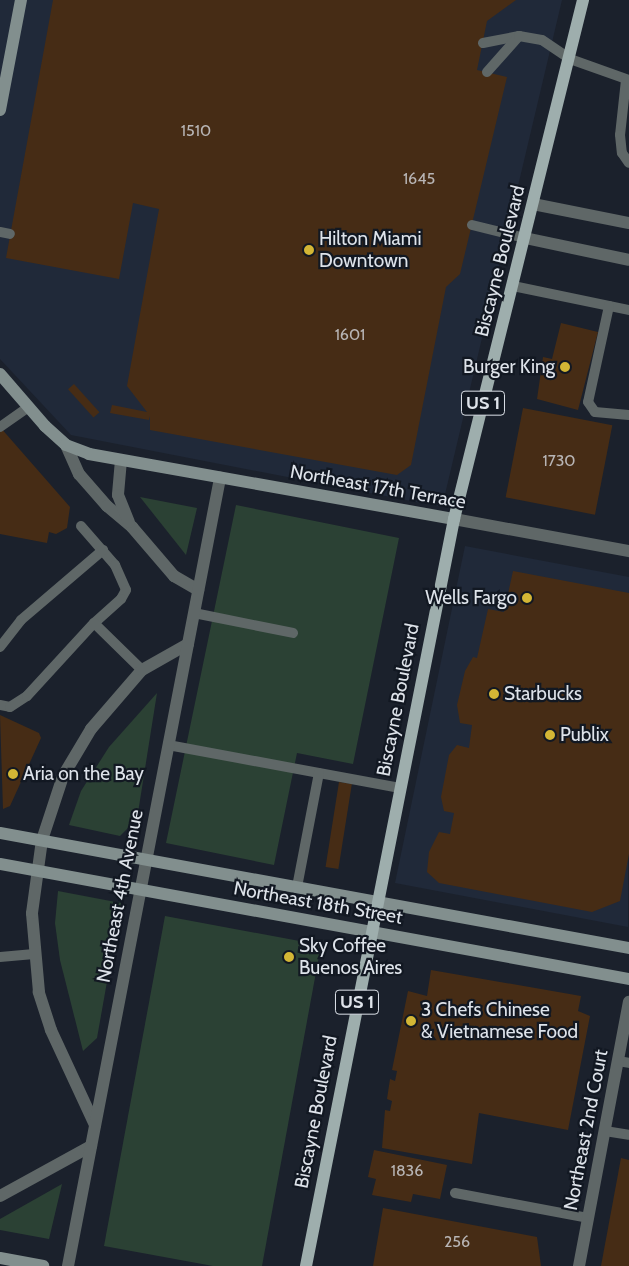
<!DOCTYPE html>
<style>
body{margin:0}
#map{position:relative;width:629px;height:1266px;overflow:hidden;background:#1b212c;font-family:Cabin,sans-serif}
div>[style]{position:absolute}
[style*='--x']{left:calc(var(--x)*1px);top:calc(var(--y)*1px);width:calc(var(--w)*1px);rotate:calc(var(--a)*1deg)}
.built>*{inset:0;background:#202939}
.green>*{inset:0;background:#2b4134}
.building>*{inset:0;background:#462c15;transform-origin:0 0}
.lane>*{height:10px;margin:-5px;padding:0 5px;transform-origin:5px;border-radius:5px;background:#5f6767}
.street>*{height:12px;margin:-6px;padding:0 6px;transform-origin:6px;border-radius:6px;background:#5f6767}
.secondary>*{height:12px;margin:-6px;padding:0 6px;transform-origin:6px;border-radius:6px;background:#828f8e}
.primary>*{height:12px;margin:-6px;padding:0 6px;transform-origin:6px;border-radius:6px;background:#9eaead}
.dots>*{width:14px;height:14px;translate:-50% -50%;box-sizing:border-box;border:2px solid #121822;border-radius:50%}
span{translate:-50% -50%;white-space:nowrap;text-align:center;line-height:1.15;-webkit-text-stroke:4.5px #121822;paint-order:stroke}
.number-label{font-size:16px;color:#b8b5b5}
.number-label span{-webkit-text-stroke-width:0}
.shield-label span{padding:1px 4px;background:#121822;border:1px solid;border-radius:4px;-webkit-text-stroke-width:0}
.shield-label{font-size:18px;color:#dee3ea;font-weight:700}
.poi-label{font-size:19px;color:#dee3ea}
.left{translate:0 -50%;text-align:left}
.right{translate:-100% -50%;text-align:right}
.street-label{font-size:19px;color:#dee3ea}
</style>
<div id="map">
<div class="built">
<div style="clip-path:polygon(0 0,562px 0,442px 507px,71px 435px,0 359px)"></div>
<div style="clip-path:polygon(465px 546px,629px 577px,628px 927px,395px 883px)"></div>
</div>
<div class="green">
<div style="clip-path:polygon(140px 497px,197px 508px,186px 555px)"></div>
<div style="clip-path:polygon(236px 505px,399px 538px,353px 764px,297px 753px,274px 865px,166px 843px)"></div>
<div style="clip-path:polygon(157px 693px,137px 819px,120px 836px,69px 825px,81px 791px,109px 747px)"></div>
<div style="clip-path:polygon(58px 891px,121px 903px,97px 1038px,83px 1051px,60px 960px,55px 923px)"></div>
<div style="clip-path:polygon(165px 916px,321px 945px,262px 1266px,213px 1266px,104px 1246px)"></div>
<div style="clip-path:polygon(62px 1184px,49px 1239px,0 1230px,0 1219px)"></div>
</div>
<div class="building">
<div style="clip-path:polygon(53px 0,516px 0,487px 21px,477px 70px,507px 77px,460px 274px,446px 287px,411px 465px,397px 475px,150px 430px,150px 416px,149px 420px,110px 413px,112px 405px,147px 412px,127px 386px,159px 209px,133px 203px,119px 279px,6px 258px)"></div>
<div style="clip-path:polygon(561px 323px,598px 332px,578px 410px,537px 399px,543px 357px,552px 359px)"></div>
<div style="left:74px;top:384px;width:38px;height:8px;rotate:48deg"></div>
<div style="left:523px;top:408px;width:91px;height:91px;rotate:11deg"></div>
<div style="clip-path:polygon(0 427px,70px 507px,67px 528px,56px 534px,49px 532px,47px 543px,0 534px)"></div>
<div style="clip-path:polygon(513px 571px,629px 593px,629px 854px,620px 901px,592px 912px,439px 883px,427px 872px,429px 852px,439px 832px,450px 834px,454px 813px,444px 811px,441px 797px,449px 755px,457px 745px,469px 748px,472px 725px,460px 723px,457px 705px,465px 671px,473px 657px,477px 658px,488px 609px,504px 612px)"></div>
<div style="clip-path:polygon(0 715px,39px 733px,41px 738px,10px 806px,3px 809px)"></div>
<div style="left:339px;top:782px;width:13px;height:86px;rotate:9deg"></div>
<div style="clip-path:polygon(431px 970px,581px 996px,578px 1011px,590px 1016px,568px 1130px,479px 1113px,472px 1164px,382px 1148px,385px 1110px,390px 1111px,392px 1101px,387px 1099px,390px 1079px,395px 1081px,397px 1071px,392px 1070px,408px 991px,427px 996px)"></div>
<div style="clip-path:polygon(374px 1150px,447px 1165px,440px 1199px,413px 1194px,411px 1202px,372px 1195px,376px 1179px,368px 1177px)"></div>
<div style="clip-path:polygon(621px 1158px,629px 1160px,629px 1266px,601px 1266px)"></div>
<div style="clip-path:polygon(383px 1208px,537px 1237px,541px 1266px,373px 1266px)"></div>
</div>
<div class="lane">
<div style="--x:483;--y:43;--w:37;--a:-11"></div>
<div style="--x:487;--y:72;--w:48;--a:-48.4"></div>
<div style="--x:519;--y:36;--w:23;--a:10"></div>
<div style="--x:542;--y:40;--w:34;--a:34"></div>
<div style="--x:570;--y:59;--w:63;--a:19.6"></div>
<div style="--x:626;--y:80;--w:55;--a:96.2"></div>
<div style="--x:620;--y:135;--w:18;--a:84"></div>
<div style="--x:622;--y:153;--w:12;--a:55"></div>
<div style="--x:472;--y:225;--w:55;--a:13.8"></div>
<div style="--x:0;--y:232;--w:10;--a:11"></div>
<div style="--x:513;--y:286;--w:118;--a:11.7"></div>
<div style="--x:609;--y:306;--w:98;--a:102.3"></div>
<div style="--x:588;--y:402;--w:12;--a:55"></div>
<div style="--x:595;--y:412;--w:34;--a:5"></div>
<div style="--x:0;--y:427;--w:35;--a:-35"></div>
<div style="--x:81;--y:526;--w:52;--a:48.9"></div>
<div style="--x:115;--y:565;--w:27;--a:66"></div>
<div style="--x:126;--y:590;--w:10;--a:119"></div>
<div style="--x:121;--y:599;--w:36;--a:138"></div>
<div style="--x:194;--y:613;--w:101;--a:11.4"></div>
<div style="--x:0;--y:647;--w:34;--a:-52"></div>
<div style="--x:21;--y:620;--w:108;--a:-40.5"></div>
<div style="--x:0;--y:705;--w:10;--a:11"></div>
<div style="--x:10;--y:707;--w:20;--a:-33"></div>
<div style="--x:27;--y:696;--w:99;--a:-47.5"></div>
<div style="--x:94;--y:623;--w:67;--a:44.4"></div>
<div style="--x:168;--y:745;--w:236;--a:10.5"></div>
<div style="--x:297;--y:887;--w:116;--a:-79.1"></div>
<div style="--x:0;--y:957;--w:34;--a:-5"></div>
<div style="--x:618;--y:1061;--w:11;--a:10"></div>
<div style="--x:605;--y:1131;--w:24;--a:9"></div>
<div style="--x:455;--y:1193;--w:135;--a:10.6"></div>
</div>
<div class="street">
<div style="--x:533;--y:204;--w:98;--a:11.2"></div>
<div style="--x:525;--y:238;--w:106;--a:11.9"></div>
<div style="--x:66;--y:445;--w:32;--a:66"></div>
<div style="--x:79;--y:474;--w:43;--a:48.8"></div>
<div style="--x:107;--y:506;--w:33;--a:40"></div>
<div style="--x:132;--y:527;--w:65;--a:49.4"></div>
<div style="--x:174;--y:576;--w:28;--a:30"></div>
<div style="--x:121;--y:460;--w:35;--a:95"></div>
<div style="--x:118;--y:495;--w:29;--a:68"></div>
<div style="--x:454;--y:519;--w:178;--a:10.4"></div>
<div style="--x:95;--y:1125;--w:105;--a:-114.9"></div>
<div style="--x:51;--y:1030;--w:40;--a:-108"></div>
<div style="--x:39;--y:992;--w:79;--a:-95.1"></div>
<div style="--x:32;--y:913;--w:74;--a:-82.2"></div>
<div style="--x:42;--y:840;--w:67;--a:-71.8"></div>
<div style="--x:63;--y:776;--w:55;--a:-59.2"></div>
<div style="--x:91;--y:729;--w:78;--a:-49.2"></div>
<div style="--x:142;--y:670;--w:53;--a:-29.5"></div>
<div style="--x:0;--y:1196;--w:104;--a:-28.8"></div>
<div style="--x:68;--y:1266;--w:803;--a:-79.08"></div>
<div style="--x:579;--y:1266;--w:269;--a:-79.3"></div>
</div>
<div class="secondary">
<div style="--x:0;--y:110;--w:112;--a:-79.2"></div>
<div style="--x:0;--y:374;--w:69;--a:49.1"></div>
<div style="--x:45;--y:426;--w:28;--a:42"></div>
<div style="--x:66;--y:445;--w:25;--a:21"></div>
<div style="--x:89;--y:454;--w:371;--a:10.1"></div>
<div style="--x:0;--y:833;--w:639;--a:10.36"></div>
<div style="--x:0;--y:864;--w:639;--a:10.36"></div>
<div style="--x:0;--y:1258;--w:44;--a:10.5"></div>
</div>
<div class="primary">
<div style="--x:306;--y:1266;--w:762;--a:-78.79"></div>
<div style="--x:454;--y:519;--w:535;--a:-76.04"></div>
</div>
<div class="dots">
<div style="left:309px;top:250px;background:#d3b635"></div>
<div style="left:565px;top:367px;background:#d3b635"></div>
<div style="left:527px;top:598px;background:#d3b635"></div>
<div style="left:494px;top:694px;background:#d3b635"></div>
<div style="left:550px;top:735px;background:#d3b635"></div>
<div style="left:13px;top:774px;background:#d3b635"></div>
<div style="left:289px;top:957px;background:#d3b635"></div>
<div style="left:411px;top:1021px;background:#d3b635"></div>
</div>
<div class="number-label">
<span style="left:196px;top:131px">1510</span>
<span style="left:419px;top:179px">1645</span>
<span style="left:350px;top:335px">1601</span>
<span style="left:559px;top:461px">1730</span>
<span style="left:407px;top:1171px">1836</span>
<span style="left:457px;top:1242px">256</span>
</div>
<div class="shield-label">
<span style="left:483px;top:403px">US 1</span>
<span style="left:357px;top:1002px">US 1</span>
</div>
<div class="poi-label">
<span class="left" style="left:319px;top:250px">Hilton Miami<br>Downtown</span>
<span class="right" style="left:555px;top:367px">Burger King</span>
<span class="right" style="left:517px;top:598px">Wells Fargo</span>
<span class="left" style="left:504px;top:694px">Starbucks</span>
<span class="left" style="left:560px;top:735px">Publix</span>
<span class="left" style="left:23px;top:774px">Aria on the Bay</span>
<span class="left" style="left:299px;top:957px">Sky Coffee<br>Buenos Aires</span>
<span class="left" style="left:421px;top:1021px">3 Chefs Chinese<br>&amp; Vietnamese Food</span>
</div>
<div class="street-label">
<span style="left:500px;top:261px;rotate:-76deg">Biscayne Boulevard</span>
<span style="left:378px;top:487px;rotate:10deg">Northeast 17th Terrace</span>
<span style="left:398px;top:700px;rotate:-79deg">Biscayne Boulevard</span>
<span style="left:120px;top:896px;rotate:-79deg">Northeast 4th Avenue</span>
<span style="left:318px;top:903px;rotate:10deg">Northeast 18th Street</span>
<span style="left:316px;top:1112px;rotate:-79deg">Biscayne Boulevard</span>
<span style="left:586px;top:1130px;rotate:-79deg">Northeast 2nd Court</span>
</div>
</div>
